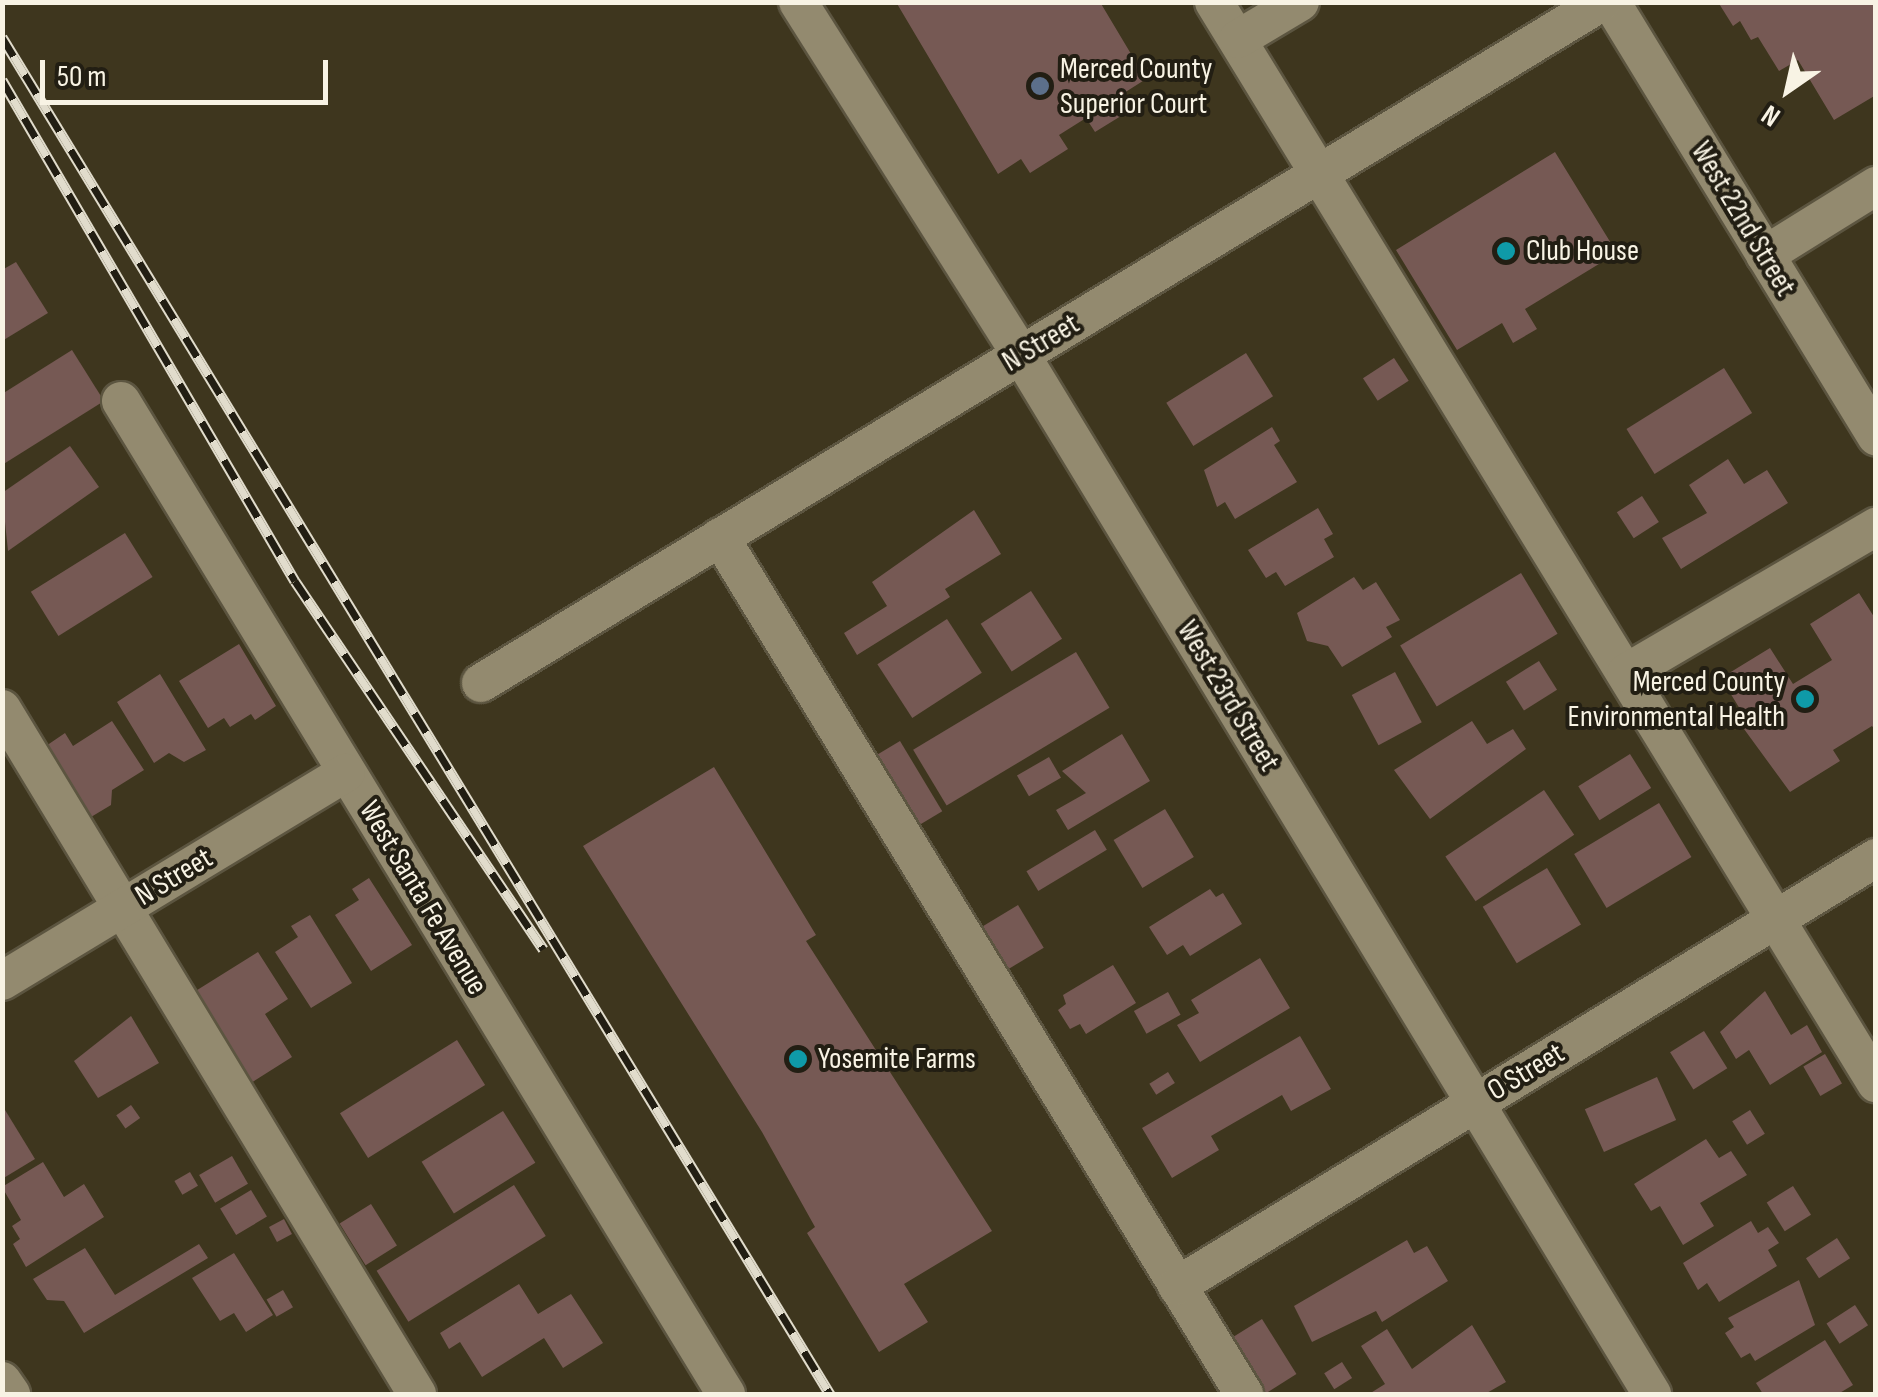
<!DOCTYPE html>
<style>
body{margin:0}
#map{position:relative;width:1878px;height:1397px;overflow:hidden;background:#3e361e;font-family:"Sofia Sans Condensed",sans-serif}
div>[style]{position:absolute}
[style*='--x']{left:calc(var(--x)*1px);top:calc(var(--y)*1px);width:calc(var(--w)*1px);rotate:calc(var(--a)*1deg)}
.building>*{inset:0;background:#765954;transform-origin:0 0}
.roads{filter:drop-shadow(2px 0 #5c5540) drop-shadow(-2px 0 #5c5540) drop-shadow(0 2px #5c5540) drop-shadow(0 -2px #5c5540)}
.minor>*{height:38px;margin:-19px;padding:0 19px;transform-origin:19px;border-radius:19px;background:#938a6f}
.rail>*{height:11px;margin-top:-5.5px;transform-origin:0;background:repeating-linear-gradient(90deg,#221e13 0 22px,#e1dccc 0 44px);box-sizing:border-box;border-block:2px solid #e1dccc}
.dots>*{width:28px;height:28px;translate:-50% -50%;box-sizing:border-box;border:5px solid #221e13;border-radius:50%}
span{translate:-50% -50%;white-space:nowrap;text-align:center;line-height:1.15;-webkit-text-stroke:8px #221e13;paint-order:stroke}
.poi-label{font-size:30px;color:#f8f3e4}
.left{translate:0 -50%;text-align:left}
.right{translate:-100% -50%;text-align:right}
.street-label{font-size:30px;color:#f8f3e4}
.frame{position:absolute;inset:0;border:5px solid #f8f3e4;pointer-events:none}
.north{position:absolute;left:1738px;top:40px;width:100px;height:100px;-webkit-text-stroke:8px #221e13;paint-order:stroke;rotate:214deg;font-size:28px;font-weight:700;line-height:40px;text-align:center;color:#f8f3e4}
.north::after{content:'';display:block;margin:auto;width:35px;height:45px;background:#f8f3e4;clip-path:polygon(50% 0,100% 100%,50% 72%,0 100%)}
.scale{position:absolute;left:40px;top:60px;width:288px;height:45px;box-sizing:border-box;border:5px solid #f8f3e4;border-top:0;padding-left:12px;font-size:30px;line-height:35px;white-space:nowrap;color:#f8f3e4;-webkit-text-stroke:8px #221e13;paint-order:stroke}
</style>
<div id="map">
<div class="building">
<div style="clip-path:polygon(896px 2px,1100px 2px,1146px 79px,1124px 93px,1134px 108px,1095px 132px,1086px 118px,1059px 135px,1068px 149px,1030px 173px,1021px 159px,998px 174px)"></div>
<div style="clip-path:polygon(1718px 2px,1876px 2px,1876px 95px,1834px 120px,1798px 60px,1779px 71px,1758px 37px,1751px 40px,1740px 21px,1733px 26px)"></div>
<div style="clip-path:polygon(1555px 152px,1617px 253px,1525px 309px,1537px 329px,1513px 343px,1502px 323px,1457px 350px,1396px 250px)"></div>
<div style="clip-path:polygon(16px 262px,48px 313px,2px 341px,2px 270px)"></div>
<div style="clip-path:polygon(72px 350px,104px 401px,2px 465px,2px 394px)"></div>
<div style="left:1246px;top:353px;width:51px;height:94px;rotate:58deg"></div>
<div style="left:1394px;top:358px;width:27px;height:37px;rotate:57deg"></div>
<div style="left:1724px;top:368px;width:53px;height:115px;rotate:58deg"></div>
<div style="clip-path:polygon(1272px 427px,1280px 441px,1274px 445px,1297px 482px,1235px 519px,1225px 502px,1217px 507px,1204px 470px)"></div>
<div style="clip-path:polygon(70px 446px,99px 487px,8px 551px,2px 493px)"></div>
<div style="clip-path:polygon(1728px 459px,1744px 484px,1767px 470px,1788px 503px,1681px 569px,1662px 538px,1707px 513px,1689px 485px)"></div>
<div style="left:1642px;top:496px;width:31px;height:30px;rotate:57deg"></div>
<div style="clip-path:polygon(1318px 508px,1333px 534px,1324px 539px,1334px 557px,1285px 586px,1276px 572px,1266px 578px,1248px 550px)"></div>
<div style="clip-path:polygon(974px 510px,1001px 554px,945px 589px,950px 597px,857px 655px,844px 633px,887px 606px,872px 582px)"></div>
<div style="left:125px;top:533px;width:52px;height:111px;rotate:58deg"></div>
<div style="left:1521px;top:573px;width:71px;height:141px;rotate:59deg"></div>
<div style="clip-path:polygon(1354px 577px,1363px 590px,1376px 582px,1400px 620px,1386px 627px,1392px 637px,1342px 667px,1328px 646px,1307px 641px,1297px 613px)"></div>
<div style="left:1031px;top:591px;width:57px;height:60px;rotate:57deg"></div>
<div style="clip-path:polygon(1859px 593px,1876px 620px,1876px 731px,1872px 726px,1833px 750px,1840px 761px,1790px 792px,1736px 718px,1743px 714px,1721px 678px,1770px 648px,1793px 684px,1832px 660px,1810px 624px)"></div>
<div style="left:947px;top:619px;width:64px;height:83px;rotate:57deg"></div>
<div style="clip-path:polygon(239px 644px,276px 706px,255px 720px,251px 714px,230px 727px,224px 718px,208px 728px,179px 681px)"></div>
<div style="left:1076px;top:652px;width:65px;height:190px;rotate:59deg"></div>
<div style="left:1539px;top:661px;width:34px;height:39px;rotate:58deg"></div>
<div style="left:1395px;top:672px;width:57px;height:49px;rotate:62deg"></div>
<div style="clip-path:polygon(160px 674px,206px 750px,184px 762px,169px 753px,154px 763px,117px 702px)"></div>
<div style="clip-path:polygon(112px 721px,144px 770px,112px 790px,111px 805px,91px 817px,43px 748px,65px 733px,73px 746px)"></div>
<div style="clip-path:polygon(1472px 721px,1487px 744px,1513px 729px,1526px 749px,1430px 819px,1394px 770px)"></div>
<div style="clip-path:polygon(1122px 734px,1150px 781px,1068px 830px,1056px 810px,1086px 793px,1062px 771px)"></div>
<div style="left:900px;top:741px;width:82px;height:35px;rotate:59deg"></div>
<div style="left:1630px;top:754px;width:40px;height:61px;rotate:58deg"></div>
<div style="left:1049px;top:757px;width:24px;height:37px;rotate:60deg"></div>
<div style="clip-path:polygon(714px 767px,816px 935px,806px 941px,992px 1231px,904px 1284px,928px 1322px,879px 1352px,807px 1233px,815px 1227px,762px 1132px,583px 846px)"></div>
<div style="left:1544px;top:790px;width:54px;height:119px;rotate:56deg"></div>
<div style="left:1659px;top:803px;width:63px;height:99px;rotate:59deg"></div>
<div style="left:1165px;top:809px;width:56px;height:60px;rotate:59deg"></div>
<div style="left:1095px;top:830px;width:23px;height:80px;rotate:59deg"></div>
<div style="left:1547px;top:868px;width:66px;height:75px;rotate:59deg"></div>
<div style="clip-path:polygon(369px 878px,412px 945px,371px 971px,335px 915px,359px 900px,352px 889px)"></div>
<div style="clip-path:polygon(1210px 889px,1216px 897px,1223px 893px,1242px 924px,1190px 956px,1183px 945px,1167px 955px,1149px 927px)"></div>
<div style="left:1018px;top:905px;width:50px;height:42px;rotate:59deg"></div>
<div style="clip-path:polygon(310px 915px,352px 983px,311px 1008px,275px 952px,298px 937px,291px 926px)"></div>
<div style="clip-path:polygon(258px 952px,288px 999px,265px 1014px,292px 1057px,251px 1083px,194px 992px)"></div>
<div style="clip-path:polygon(1260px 958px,1290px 1008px,1200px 1062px,1177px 1025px,1199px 1013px,1191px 1000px)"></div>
<div style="clip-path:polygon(1113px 965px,1136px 1003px,1086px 1034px,1080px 1024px,1070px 1029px,1058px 1010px,1066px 1004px,1063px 995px)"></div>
<div style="clip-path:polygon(1765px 991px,1791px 1035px,1807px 1025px,1822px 1052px,1770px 1085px,1749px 1050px,1736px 1059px,1720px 1032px)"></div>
<div style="left:1168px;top:992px;width:26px;height:39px;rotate:61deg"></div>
<div style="clip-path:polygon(131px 1016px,159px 1063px,98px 1098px,74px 1061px)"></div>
<div style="left:1704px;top:1031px;width:44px;height:40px;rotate:58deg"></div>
<div style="clip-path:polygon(1300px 1036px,1331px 1089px,1291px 1111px,1282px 1095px,1211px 1136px,1219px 1150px,1172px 1178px,1142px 1128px)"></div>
<div style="left:457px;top:1040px;width:53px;height:138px;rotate:58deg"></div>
<div style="left:1825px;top:1054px;width:34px;height:25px;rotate:60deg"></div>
<div style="left:1168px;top:1072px;width:13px;height:22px;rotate:58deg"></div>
<div style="left:1657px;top:1077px;width:47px;height:79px;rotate:66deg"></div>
<div style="clip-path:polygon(2px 1105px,35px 1159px,2px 1179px)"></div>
<div style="left:131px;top:1105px;width:16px;height:18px;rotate:55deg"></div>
<div style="left:1750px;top:1110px;width:28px;height:21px;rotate:58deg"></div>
<div style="left:503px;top:1111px;width:61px;height:96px;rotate:58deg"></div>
<div style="clip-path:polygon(1706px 1139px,1719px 1158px,1731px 1151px,1747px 1175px,1700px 1203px,1714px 1226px,1683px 1245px,1660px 1206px,1651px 1211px,1634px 1184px)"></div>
<div style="left:232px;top:1156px;width:32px;height:38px;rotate:60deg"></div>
<div style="clip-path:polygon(43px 1162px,64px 1197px,84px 1184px,104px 1217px,26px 1267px,13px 1244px,20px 1239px,12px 1226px,21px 1220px,2px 1187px)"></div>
<div style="left:190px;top:1172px;width:16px;height:18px;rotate:60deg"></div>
<div style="left:514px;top:1185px;width:60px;height:162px;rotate:58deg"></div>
<div style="left:1793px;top:1186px;width:34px;height:31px;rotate:58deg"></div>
<div style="left:251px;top:1190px;width:31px;height:36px;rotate:59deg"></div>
<div style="left:371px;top:1204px;width:49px;height:37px;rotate:58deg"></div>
<div style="left:284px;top:1219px;width:17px;height:17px;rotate:62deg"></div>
<div style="clip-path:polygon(1751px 1221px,1758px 1233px,1768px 1227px,1779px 1243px,1768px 1250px,1777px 1266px,1719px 1302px,1707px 1283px,1698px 1290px,1683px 1263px)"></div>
<div style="left:1837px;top:1238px;width:24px;height:37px;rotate:57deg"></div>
<div style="clip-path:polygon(1407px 1240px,1414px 1253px,1427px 1246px,1448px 1281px,1382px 1322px,1376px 1311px,1312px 1342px,1294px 1306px)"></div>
<div style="clip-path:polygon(199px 1244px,208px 1258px,84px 1333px,64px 1301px,47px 1300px,33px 1279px,85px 1248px,115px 1295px)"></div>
<div style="clip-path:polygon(234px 1253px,273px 1315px,246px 1332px,234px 1313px,220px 1321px,192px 1278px)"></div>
<div style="clip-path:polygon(1799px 1280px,1815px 1325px,1755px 1361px,1750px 1353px,1741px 1358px,1725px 1333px,1734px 1327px,1728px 1318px)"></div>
<div style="clip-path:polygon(519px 1284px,538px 1314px,571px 1294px,603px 1343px,563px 1368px,544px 1338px,482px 1377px,460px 1342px,449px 1349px,440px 1333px)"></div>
<div style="left:283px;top:1290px;width:20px;height:19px;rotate:60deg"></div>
<div style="left:1855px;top:1305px;width:24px;height:34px;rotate:57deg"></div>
<div style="left:1262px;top:1319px;width:65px;height:45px;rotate:58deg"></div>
<div style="clip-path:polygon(1472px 1325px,1506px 1382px,1485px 1394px,1369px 1394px,1385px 1384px,1361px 1346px,1387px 1329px,1412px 1369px)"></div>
<div style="clip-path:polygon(1825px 1340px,1853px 1385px,1838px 1394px,1763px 1394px,1756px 1383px)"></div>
<div style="left:1342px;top:1362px;width:19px;height:21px;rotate:58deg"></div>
</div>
<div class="roads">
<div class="minor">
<div style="--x:798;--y:2;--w:418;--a:57.7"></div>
<div style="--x:1021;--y:355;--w:1216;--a:58.73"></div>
<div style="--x:1214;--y:2;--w:1268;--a:58.52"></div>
<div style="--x:1611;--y:2;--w:509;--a:58.59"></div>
<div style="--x:1238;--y:39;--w:72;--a:-30.8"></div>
<div style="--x:1765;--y:255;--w:131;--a:-31.9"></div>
<div style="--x:121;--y:401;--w:1163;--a:58.65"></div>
<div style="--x:720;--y:537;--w:1005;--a:58.56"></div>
<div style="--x:1626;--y:673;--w:290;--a:-30.3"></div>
<div style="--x:481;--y:683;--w:1312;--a:-31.28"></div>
<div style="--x:2;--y:709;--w:801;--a:58.79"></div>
<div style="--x:2;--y:981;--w:402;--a:-31.2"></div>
<div style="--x:1177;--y:1286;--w:820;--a:-31.48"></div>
<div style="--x:2;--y:1381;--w:16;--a:55"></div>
</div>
</div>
<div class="rail">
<div style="--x:2;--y:37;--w:1590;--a:58.61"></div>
<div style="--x:2;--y:80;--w:580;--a:59.68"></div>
<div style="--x:295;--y:581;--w:444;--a:56"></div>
</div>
<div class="dots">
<div style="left:1040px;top:86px;background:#5c6f8a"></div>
<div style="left:1506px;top:251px;background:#0f9aa8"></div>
<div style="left:1805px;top:699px;background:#0f9aa8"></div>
<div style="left:798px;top:1059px;background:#0f9aa8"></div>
</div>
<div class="poi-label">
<span class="left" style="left:1060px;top:86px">Merced County<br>Superior Court</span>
<span class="left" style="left:1526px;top:251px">Club House</span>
<span class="right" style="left:1785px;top:699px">Merced County<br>Environmental Health</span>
<span class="left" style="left:818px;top:1059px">Yosemite Farms</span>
</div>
<div class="street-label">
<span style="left:1743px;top:219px;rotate:59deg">West 22nd Street</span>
<span style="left:1041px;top:343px;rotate:-31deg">N Street</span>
<span style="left:1228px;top:696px;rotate:59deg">West 23rd Street</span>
<span style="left:174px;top:877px;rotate:-31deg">N Street</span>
<span style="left:423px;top:898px;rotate:59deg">West Santa Fe Avenue</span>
<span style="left:1526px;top:1072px;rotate:-31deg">O Street</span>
</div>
<div class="frame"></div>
<div class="north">N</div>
<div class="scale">50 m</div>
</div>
